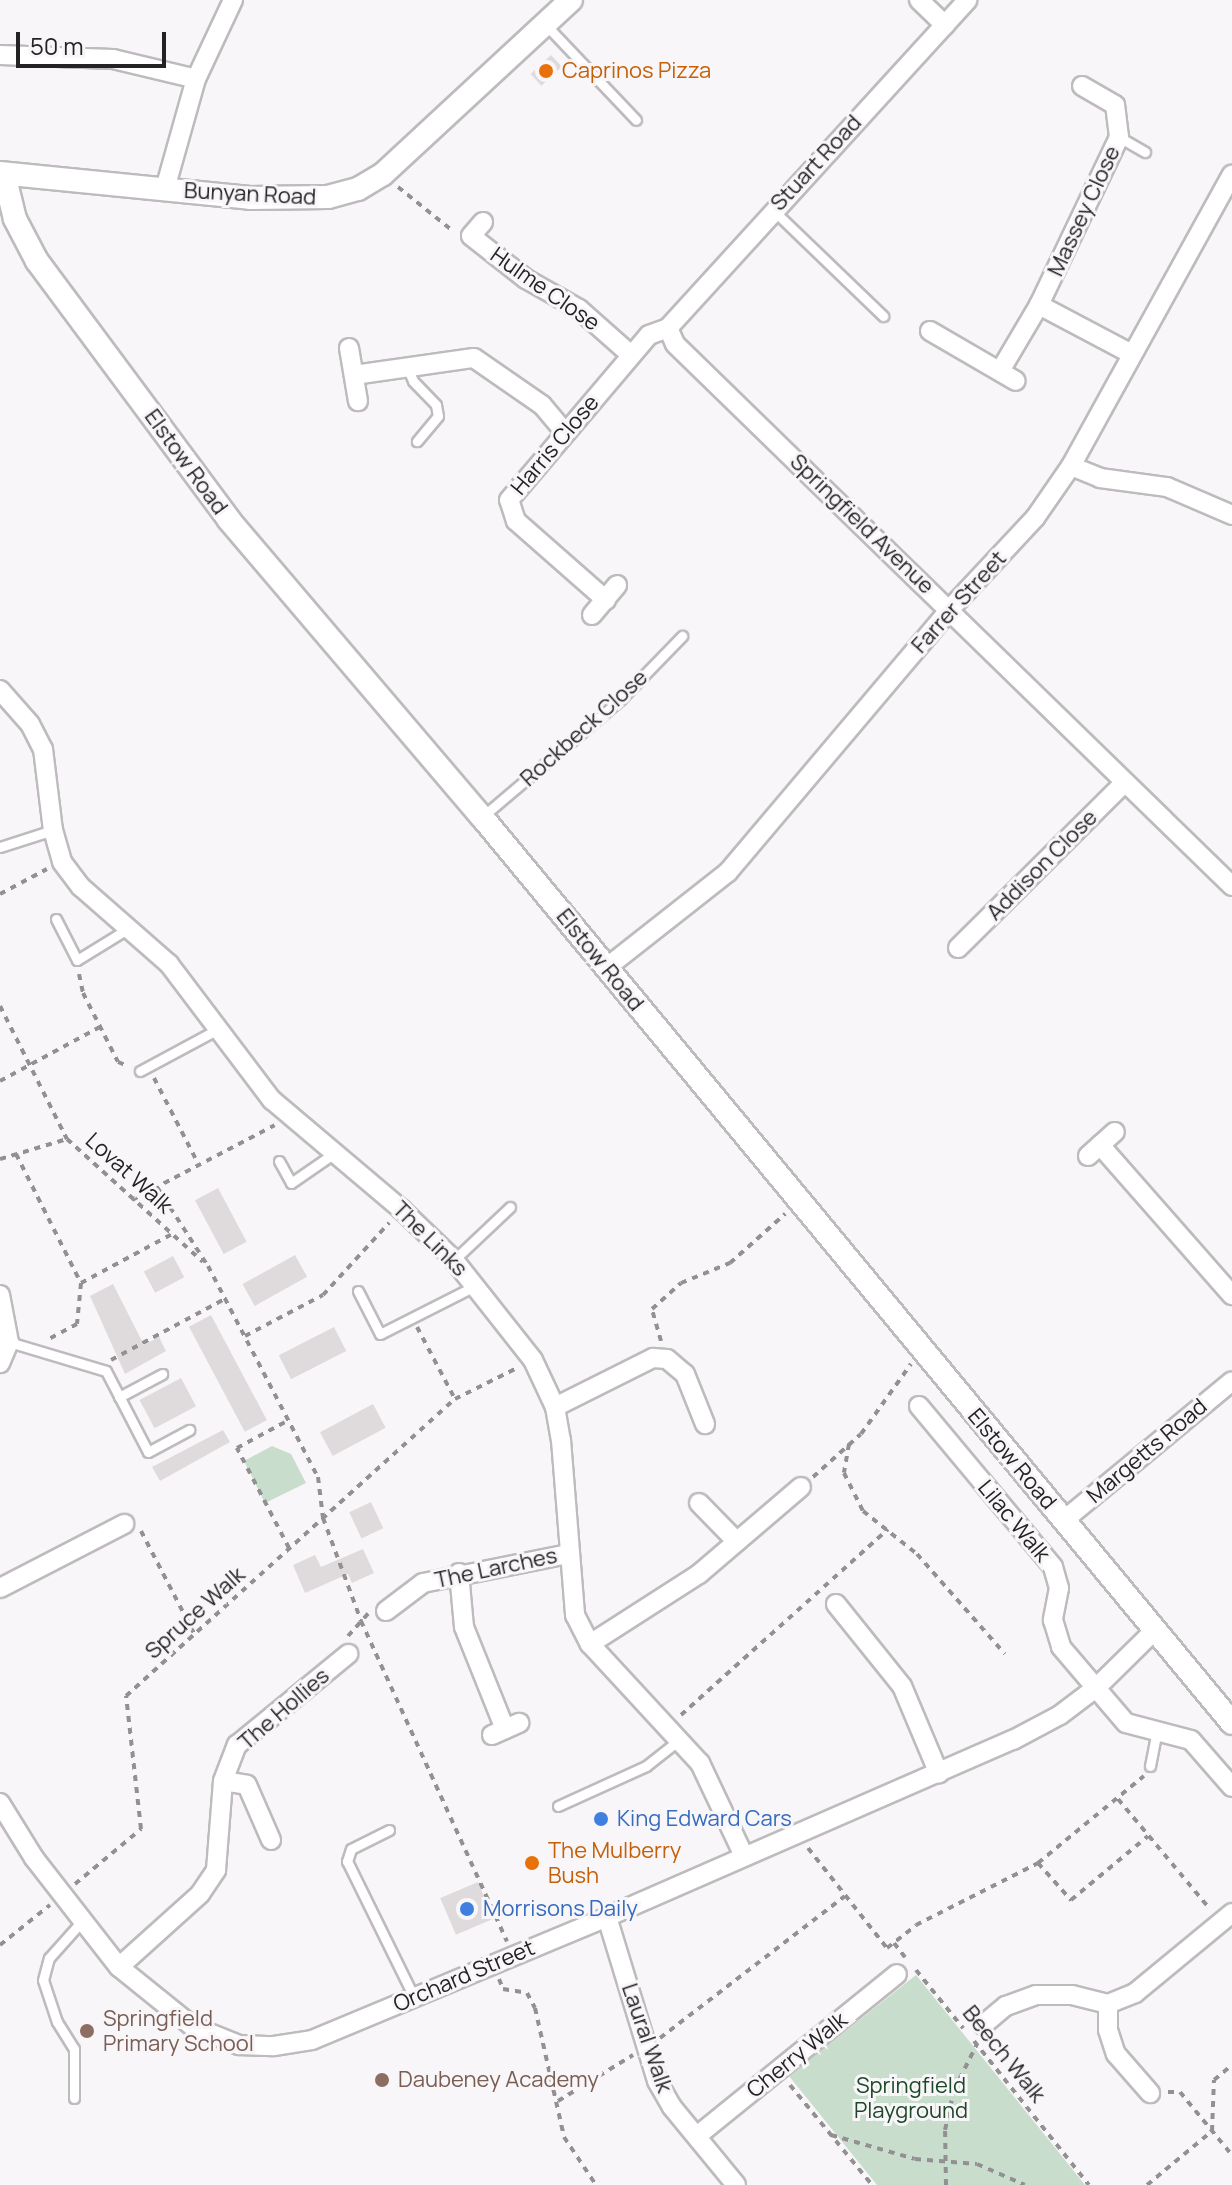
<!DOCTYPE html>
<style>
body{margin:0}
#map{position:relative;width:1232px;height:2185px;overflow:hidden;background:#f9f6f9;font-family:Manrope,sans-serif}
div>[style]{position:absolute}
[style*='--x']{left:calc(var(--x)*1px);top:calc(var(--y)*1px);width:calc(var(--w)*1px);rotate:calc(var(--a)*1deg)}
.green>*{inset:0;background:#c8ddcc}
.building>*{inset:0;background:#dfdbdd;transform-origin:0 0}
.path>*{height:4px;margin-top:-2px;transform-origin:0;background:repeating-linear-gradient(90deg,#929092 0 6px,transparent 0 12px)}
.roads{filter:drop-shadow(2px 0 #bebbbe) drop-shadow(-2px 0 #bebbbe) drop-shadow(0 2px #bebbbe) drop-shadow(0 -2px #bebbbe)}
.service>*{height:9px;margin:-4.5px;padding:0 4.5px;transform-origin:4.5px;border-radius:4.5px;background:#fff}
.minor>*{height:18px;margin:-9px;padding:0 9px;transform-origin:9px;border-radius:9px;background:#fff}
.tertiary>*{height:22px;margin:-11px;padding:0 11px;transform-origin:11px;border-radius:11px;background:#fff}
.dots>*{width:22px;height:22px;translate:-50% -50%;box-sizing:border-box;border:4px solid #f9f6f9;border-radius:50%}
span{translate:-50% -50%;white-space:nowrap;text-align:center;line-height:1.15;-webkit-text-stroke:6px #f9f6f9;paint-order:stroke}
.food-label{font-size:22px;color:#c56008}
.left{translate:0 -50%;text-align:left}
.street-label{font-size:22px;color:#242324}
.shop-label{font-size:22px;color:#366cbe}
.education-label{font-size:22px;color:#785e54}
.park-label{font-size:22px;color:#1c4828}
.scale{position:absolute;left:16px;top:32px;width:150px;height:36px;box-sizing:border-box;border:4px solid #242324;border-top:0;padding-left:10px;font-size:24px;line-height:28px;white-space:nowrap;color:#242324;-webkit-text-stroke:6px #f9f6f9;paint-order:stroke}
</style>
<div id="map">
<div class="green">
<div style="clip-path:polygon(272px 1446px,291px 1454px,306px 1483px,265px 1503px,244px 1461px)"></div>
<div style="clip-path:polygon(916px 1975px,1085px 2185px,877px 2185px,789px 2076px)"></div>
</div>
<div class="building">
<div style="left:551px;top:55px;width:16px;height:28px;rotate:47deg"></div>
<div style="left:218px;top:1188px;width:61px;height:26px;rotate:62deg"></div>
<div style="left:295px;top:1255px;width:25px;height:60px;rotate:61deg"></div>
<div style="left:173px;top:1256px;width:24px;height:33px;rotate:62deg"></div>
<div style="clip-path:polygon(113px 1284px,144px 1345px,159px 1337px,166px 1351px,125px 1374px,90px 1296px)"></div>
<div style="left:211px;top:1315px;width:119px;height:25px;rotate:62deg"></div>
<div style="left:334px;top:1327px;width:27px;height:62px;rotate:63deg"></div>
<div style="left:181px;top:1378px;width:32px;height:47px;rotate:62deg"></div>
<div style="left:373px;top:1404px;width:27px;height:60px;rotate:62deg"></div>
<div style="clip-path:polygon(223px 1430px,230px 1442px,160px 1481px,152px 1467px)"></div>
<div style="left:371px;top:1502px;width:29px;height:24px;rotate:65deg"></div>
<div style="clip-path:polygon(363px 1549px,374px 1573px,352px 1583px,348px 1574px,305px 1593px,293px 1565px,315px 1555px,321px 1567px)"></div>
<div style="left:478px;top:1882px;width:40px;height:41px;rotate:67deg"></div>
</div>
<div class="path">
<div style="--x:398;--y:187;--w:70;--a:38.7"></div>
<div style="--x:0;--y:894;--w:53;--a:-28"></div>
<div style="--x:79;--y:974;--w:19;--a:78"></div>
<div style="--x:83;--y:993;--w:77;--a:63.1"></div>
<div style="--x:118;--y:1062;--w:11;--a:22"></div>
<div style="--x:0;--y:1006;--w:149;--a:63.3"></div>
<div style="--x:67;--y:1139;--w:183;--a:42.1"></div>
<div style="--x:154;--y:1078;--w:98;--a:62.7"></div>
<div style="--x:0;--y:1081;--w:114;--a:-28.4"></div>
<div style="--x:16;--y:1154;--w:144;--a:63.3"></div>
<div style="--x:81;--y:1283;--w:41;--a:95.6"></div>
<div style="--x:77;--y:1324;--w:32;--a:152"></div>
<div style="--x:0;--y:1159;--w:70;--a:-16.6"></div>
<div style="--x:157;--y:1187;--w:94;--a:57.2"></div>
<div style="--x:208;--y:1266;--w:238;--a:62.5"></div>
<div style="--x:318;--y:1477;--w:41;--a:83"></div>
<div style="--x:323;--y:1518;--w:110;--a:69.7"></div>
<div style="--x:361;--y:1621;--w:352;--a:65.5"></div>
<div style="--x:132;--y:1200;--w:161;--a:-27.7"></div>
<div style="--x:81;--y:1283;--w:103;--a:-28.3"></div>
<div style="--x:417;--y:1327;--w:81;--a:62.2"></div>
<div style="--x:245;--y:1336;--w:88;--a:-27.7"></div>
<div style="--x:323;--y:1295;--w:98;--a:-47.5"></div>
<div style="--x:661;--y:1341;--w:33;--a:-106"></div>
<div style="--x:652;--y:1309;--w:39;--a:-42"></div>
<div style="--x:681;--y:1283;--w:53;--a:-22.2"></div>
<div style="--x:730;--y:1263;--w:74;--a:-41.7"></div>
<div style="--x:111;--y:1360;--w:129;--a:-28.2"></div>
<div style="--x:849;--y:1444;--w:29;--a:100"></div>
<div style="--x:844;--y:1473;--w:42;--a:63.4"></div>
<div style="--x:863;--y:1511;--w:69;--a:38.5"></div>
<div style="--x:917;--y:1554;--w:133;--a:48.7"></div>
<div style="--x:813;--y:1477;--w:64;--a:-41.9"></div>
<div style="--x:861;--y:1434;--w:86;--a:-54.5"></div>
<div style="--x:141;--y:1531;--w:117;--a:62.6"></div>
<div style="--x:289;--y:1548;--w:113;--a:-117.5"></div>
<div style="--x:237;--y:1448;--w:59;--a:-28.3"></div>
<div style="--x:348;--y:1636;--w:31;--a:-48"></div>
<div style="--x:681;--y:1715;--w:278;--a:-41.9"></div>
<div style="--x:1118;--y:1799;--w:142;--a:50.1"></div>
<div style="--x:808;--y:1848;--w:127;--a:51.7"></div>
<div style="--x:887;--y:1948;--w:37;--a:-38"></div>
<div style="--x:916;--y:1925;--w:137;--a:-26.9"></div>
<div style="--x:1038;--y:1863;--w:137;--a:-39.4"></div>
<div style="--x:1038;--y:1863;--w:50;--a:48.3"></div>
<div style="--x:1071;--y:1900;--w:100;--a:-39.7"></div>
<div style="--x:75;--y:1884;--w:86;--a:-39.8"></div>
<div style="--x:141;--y:1829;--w:134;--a:-96.4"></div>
<div style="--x:126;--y:1696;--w:443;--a:-42.1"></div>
<div style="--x:455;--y:1399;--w:69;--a:-26.6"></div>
<div style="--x:894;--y:1943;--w:18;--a:52"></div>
<div style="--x:0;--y:1945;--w:64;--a:-38.7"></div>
<div style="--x:916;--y:1970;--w:75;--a:51"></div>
<div style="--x:499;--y:1979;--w:11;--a:68"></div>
<div style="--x:503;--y:1989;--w:24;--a:9"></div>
<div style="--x:527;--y:1993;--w:17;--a:62"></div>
<div style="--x:535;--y:2008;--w:132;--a:77.3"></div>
<div style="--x:564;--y:2137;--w:58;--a:56.3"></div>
<div style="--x:660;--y:2038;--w:233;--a:-37.5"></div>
<div style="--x:974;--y:2041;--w:184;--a:51.4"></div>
<div style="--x:790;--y:2085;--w:129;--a:50.6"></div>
<div style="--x:1168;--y:2092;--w:12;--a:0"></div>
<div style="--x:1180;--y:2092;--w:82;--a:50.5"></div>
<div style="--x:558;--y:2101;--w:88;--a:-31.5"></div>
<div style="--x:831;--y:2135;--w:87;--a:15.9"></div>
<div style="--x:915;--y:2159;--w:62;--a:4.6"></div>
<div style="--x:977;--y:2164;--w:52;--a:23.6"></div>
<div style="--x:946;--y:2185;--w:55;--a:-91"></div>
<div style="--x:945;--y:2130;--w:41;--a:-77.3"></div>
<div style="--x:954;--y:2090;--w:51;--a:-63.4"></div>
<div style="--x:1147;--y:2185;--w:85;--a:-39.7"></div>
<div style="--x:1212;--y:2131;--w:51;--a:-87.8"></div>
<div style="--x:1214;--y:2080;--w:23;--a:-40"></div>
</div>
<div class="roads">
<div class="service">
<div style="--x:545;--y:24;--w:132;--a:46.5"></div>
<div style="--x:1119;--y:137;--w:30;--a:30"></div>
<div style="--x:773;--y:210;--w:153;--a:43.9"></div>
<div style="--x:406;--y:365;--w:17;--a:66"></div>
<div style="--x:413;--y:381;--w:33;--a:46"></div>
<div style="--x:436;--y:405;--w:11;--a:80"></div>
<div style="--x:438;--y:416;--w:33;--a:130"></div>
<div style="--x:482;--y:817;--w:182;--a:-40.3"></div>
<div style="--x:621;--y:699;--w:88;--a:-45.9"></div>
<div style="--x:0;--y:847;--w:56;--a:-17.8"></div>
<div style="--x:56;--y:919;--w:46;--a:62.9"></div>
<div style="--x:77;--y:960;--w:61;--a:-31.6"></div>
<div style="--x:140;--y:1071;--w:89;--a:-28.3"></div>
<div style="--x:279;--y:1161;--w:25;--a:61"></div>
<div style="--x:291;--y:1183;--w:55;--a:-34.6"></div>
<div style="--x:454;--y:1260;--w:77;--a:-43.4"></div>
<div style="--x:358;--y:1291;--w:48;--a:62.9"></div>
<div style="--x:380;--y:1334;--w:109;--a:-26.8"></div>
<div style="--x:9;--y:1342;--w:101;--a:16.6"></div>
<div style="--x:106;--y:1371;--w:91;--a:62.6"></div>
<div style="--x:148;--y:1452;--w:47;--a:-28.2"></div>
<div style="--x:119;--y:1397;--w:49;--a:-28.1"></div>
<div style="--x:1150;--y:1766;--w:37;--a:-79"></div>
<div style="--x:558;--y:1806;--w:97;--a:-24.4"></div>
<div style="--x:646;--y:1766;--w:42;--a:-38.2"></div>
<div style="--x:389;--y:1830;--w:42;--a:153.4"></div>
<div style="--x:351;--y:1849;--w:13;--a:108"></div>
<div style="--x:347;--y:1861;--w:152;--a:63.8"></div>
<div style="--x:74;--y:2098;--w:49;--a:-90"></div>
<div style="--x:74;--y:2049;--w:32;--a:-122"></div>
<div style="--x:57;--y:2022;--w:44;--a:-108.4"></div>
<div style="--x:43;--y:1980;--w:23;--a:-75"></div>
<div style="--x:49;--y:1958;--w:50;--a:-48.3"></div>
</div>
<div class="minor">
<div style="--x:919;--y:0;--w:36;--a:44"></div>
<div style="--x:0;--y:55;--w:113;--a:2"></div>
<div style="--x:113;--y:59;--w:85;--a:13.5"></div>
<div style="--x:165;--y:189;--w:114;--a:-74.3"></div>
<div style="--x:196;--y:79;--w:87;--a:-64.9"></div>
<div style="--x:483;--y:222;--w:18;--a:131"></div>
<div style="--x:471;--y:236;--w:70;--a:38"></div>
<div style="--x:526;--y:279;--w:61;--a:29.5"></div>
<div style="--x:579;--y:309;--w:69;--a:41.5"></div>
<div style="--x:1039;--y:305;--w:105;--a:27.8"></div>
<div style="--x:668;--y:328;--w:17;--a:66"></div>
<div style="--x:675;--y:344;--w:777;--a:44.22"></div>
<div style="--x:668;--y:328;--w:444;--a:-47.6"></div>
<div style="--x:930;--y:331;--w:99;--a:30.2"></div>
<div style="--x:349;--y:348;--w:54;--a:80.4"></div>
<div style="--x:1000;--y:371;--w:77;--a:-59.4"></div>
<div style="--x:1039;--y:305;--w:186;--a:-64.5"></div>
<div style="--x:1119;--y:137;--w:32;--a:-97"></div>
<div style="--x:1115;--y:105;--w:38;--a:-150"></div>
<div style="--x:354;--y:375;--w:121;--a:-8.1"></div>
<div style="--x:474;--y:358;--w:83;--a:34.7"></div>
<div style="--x:542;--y:405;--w:34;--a:50"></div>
<div style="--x:1071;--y:466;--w:31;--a:22"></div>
<div style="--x:1100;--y:478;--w:68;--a:7.7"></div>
<div style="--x:1167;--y:487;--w:71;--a:23.3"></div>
<div style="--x:606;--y:600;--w:120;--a:-138.7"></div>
<div style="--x:516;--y:521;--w:22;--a:-108"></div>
<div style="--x:509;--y:500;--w:216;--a:-49.7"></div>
<div style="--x:649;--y:335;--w:20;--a:-20"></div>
<div style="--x:592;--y:615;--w:39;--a:-50"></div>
<div style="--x:0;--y:690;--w:45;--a:48.6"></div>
<div style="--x:30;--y:724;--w:28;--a:63"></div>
<div style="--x:43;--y:749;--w:82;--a:83"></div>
<div style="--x:53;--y:830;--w:33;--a:74"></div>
<div style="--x:62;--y:862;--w:31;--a:53"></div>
<div style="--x:81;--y:887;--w:117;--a:41.2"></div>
<div style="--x:169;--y:964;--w:171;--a:52.9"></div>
<div style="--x:272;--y:1100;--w:169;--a:40.2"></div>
<div style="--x:401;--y:1209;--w:74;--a:43.9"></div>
<div style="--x:454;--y:1260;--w:127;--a:51.7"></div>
<div style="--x:533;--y:1360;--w:52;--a:64.9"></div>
<div style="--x:555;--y:1407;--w:34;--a:80"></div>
<div style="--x:561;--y:1440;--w:176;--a:85.4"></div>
<div style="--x:575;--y:1615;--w:33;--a:63"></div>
<div style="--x:590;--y:1644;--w:162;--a:47.3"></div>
<div style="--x:700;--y:1763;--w:103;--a:64.7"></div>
<div style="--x:958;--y:948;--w:235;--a:-44.8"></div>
<div style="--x:606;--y:968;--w:155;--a:-38.2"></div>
<div style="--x:728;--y:872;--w:344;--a:-49.8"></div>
<div style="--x:950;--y:609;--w:125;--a:-47"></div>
<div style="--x:1035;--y:518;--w:63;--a:-55.3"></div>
<div style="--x:1071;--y:466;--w:333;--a:-61.1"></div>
<div style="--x:1100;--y:1145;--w:200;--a:48.7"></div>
<div style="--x:1088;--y:1156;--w:36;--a:-42"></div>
<div style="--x:0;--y:1295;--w:48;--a:79.2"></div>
<div style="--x:9;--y:1342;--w:23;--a:113"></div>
<div style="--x:919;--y:1406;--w:209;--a:50.2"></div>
<div style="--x:1053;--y:1567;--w:22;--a:74"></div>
<div style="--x:1059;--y:1588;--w:33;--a:101"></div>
<div style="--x:1053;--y:1620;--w:28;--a:73"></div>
<div style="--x:1061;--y:1647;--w:100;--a:49.5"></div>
<div style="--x:1126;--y:1723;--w:67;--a:14.7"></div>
<div style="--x:1191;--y:1740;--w:62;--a:48.9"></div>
<div style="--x:555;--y:1407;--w:110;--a:-26.6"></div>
<div style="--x:653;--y:1358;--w:14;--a:4"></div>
<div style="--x:667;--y:1359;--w:23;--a:40"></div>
<div style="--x:685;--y:1374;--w:54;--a:68.2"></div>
<div style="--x:699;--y:1503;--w:54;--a:45.7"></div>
<div style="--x:1063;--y:1521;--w:219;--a:-39.6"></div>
<div style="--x:459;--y:1573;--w:54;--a:84.7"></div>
<div style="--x:464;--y:1627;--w:110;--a:68.1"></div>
<div style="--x:0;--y:1588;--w:140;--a:-27.3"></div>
<div style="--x:836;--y:1604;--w:105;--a:51.2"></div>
<div style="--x:902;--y:1686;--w:95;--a:67.2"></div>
<div style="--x:386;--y:1611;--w:46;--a:-37.1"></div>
<div style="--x:423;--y:1583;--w:148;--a:-11.3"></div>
<div style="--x:590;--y:1644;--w:130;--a:-32.7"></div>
<div style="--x:699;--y:1574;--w:134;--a:-40.5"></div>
<div style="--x:492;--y:1735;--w:30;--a:-24"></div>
<div style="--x:223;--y:1781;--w:24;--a:9"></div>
<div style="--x:247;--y:1785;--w:60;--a:66.4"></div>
<div style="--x:0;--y:1803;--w:65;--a:58.3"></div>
<div style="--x:34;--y:1858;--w:138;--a:52.1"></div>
<div style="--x:119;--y:1967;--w:94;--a:38.9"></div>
<div style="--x:192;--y:2026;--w:51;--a:22"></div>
<div style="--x:239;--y:2045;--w:35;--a:2"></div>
<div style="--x:274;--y:2046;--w:38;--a:-9"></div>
<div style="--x:312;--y:2040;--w:320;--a:-22.6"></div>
<div style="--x:607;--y:1917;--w:443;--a:-23.6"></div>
<div style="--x:1013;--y:1740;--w:53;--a:-28"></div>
<div style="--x:1060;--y:1715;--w:46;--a:-37.1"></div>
<div style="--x:1097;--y:1687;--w:80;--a:-44.5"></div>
<div style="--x:607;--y:1917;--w:171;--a:73"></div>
<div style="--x:657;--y:2081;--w:30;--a:60"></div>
<div style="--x:672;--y:2107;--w:101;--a:50.6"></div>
<div style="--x:119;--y:1967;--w:109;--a:-42"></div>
<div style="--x:200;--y:1894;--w:29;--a:-56"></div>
<div style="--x:216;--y:1870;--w:89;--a:-85.5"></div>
<div style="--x:223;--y:1781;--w:39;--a:-69"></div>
<div style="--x:237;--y:1745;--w:144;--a:-39.3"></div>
<div style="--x:1108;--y:2004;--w:26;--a:90"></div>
<div style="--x:1108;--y:2030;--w:25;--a:72"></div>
<div style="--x:1116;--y:2054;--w:52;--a:48.9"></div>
<div style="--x:983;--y:2025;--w:30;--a:-40"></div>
<div style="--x:1006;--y:2006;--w:32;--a:-20"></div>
<div style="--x:1036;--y:1995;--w:36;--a:0"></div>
<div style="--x:1072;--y:1995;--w:37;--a:14"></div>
<div style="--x:1108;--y:2004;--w:29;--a:-22"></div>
<div style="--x:1135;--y:1993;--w:126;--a:-39.5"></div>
<div style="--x:697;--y:2136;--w:257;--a:-39"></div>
</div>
<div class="tertiary">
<div style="--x:0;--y:173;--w:251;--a:5.7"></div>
<div style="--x:250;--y:198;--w:78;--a:-0.7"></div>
<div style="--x:328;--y:197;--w:31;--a:-15"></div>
<div style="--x:358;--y:189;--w:29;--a:-31"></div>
<div style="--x:383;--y:174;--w:256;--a:-42.8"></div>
<div style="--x:4;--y:174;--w:46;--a:76.3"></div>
<div style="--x:15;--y:219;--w:47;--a:62.4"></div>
<div style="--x:37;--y:261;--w:322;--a:53.4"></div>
<div style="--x:229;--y:520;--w:390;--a:49.6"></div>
<div style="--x:482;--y:817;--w:1176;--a:50.38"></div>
</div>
</div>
<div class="dots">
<div style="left:546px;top:71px;background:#e8710a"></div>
<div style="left:601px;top:1819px;background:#3f7fe0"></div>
<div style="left:532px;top:1863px;background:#e8710a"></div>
<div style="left:467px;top:1909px;background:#3f7fe0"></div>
<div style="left:87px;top:2031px;background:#8d6e63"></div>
<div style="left:382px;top:2080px;background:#8d6e63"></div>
</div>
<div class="food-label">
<span class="left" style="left:562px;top:71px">Caprinos Pizza</span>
<span class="left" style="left:548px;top:1863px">The Mulberry<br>Bush</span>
</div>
<div class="street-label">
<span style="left:816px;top:163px;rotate:-47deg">Stuart Road</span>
<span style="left:250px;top:194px;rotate:3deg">Bunyan Road</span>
<span style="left:1084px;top:211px;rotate:-65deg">Massey Close</span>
<span style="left:545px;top:289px;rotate:35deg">Hulme Close</span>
<span style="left:555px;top:445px;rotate:-50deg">Harris Close</span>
<span style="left:186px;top:462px;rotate:54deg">Elstow Road</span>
<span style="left:862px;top:524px;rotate:44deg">Springfield Avenue</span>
<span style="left:959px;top:602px;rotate:-48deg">Farrer Street</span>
<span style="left:584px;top:728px;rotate:-42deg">Rockbeck Close</span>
<span style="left:1042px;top:865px;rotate:-45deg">Addison Close</span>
<span style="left:600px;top:960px;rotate:51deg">Elstow Road</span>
<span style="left:129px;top:1173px;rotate:42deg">Lovat Walk</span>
<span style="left:430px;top:1239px;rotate:45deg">The Links</span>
<span style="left:1147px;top:1451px;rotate:-40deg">Margetts Road</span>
<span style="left:1012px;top:1459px;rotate:50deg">Elstow Road</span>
<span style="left:1014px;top:1521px;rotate:50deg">Lilac Walk</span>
<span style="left:496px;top:1568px;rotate:-12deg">The Larches</span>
<span style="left:195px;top:1613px;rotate:-42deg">Spruce Walk</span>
<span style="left:284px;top:1709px;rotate:-41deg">The Hollies</span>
<span style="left:464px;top:1976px;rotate:-23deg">Orchard Street</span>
<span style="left:647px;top:2038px;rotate:71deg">Laural Walk</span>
<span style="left:1004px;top:2054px;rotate:51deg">Beech Walk</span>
<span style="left:797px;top:2055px;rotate:-39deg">Cherry Walk</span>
</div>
<div class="shop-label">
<span class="left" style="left:617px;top:1819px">King Edward Cars</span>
<span class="left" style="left:483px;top:1909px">Morrisons Daily</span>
</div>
<div class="education-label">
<span class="left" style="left:103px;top:2031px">Springfield<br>Primary School</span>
<span class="left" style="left:398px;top:2080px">Daubeney Academy</span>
</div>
<div class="park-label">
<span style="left:911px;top:2098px">Springfield<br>Playground</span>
</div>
<div class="scale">50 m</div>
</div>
